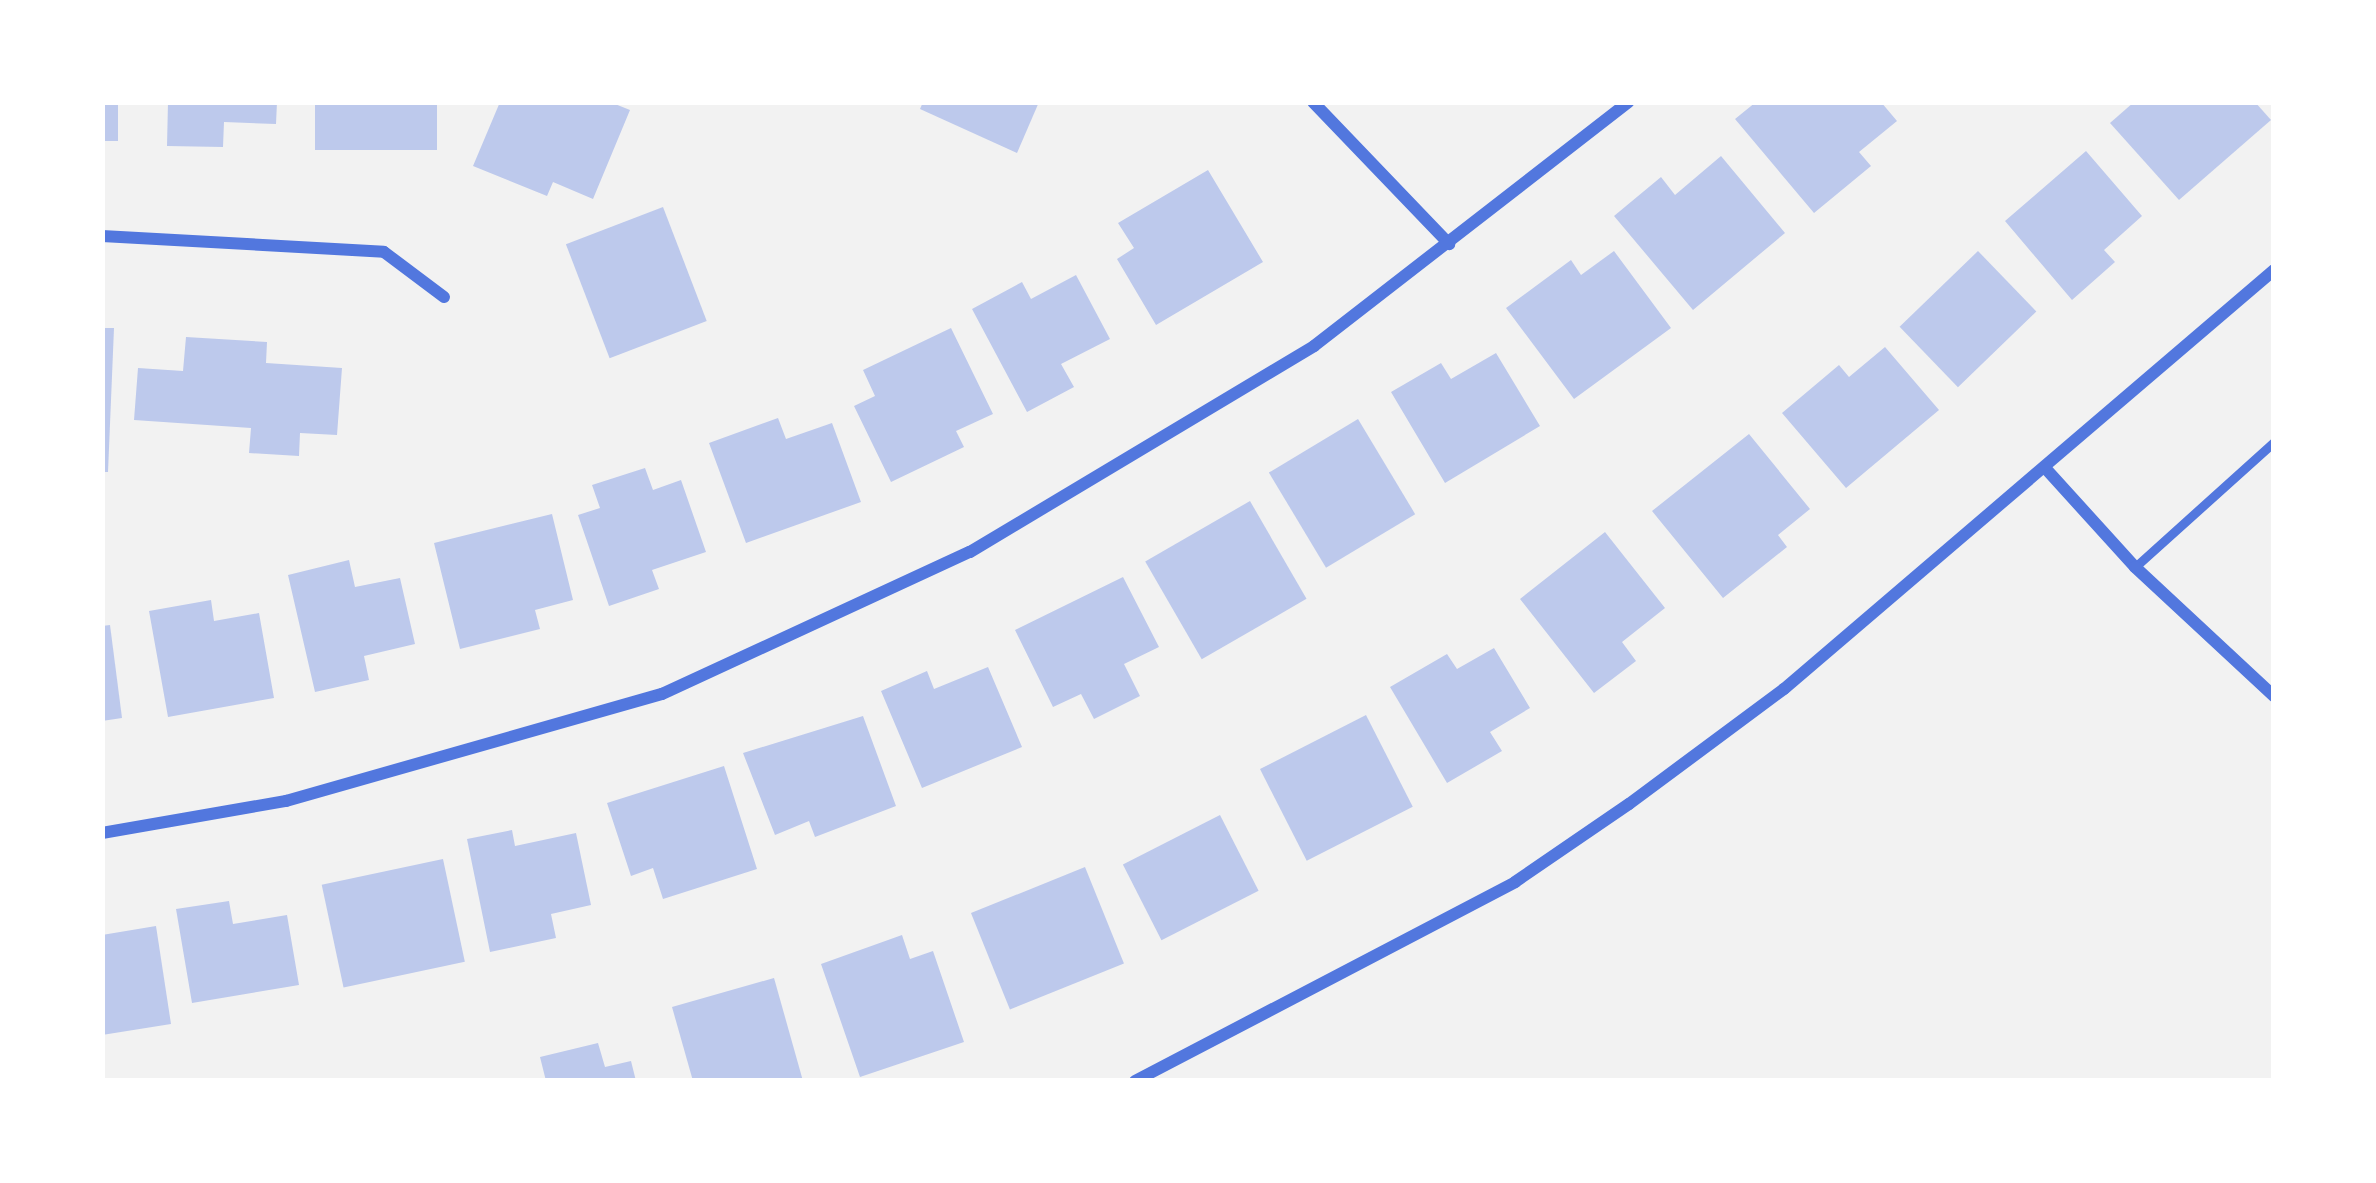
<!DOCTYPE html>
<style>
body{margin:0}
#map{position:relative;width:2376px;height:1183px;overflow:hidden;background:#f2f2f2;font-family:Overpass,sans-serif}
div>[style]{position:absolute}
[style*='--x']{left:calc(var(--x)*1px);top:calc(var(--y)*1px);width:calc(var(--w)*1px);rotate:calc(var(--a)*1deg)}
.building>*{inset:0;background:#bdc9ec;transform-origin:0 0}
.service>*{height:9px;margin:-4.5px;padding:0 4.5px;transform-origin:4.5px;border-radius:4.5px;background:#5277de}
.minor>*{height:12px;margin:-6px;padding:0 6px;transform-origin:6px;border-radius:6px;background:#5277de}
span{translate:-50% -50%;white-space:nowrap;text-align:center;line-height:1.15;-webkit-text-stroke:10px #fff;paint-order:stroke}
.frame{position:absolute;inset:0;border:105px solid #fff;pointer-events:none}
</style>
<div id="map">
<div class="building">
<div style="left:102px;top:102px;width:16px;height:39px"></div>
<div style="clip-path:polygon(168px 102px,277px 102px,276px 124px,224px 122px,223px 147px,167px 146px)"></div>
<div style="left:315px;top:102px;width:122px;height:48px"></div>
<div style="clip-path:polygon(500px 102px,610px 102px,630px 110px,593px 199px,553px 182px,547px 196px,473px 166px)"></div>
<div style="clip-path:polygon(923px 102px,1039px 102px,1017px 153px,920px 109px)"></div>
<div style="clip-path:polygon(1756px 102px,1881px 102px,1897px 121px,1859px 152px,1871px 166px,1814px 213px,1735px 119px)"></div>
<div style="clip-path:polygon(2134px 102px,2255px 102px,2271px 120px,2179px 200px,2110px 123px)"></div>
<div style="clip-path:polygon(2086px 151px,2142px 216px,2104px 250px,2115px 262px,2072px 300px,2005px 221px)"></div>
<div style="clip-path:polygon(1721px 156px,1785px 233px,1693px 310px,1614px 216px,1661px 177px,1675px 195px)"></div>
<div style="clip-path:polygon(1208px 170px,1263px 262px,1156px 325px,1117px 259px,1134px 248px,1118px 223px)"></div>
<div style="left:663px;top:207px;width:122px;height:104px;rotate:69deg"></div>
<div style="clip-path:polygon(1614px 251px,1671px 328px,1574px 399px,1506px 308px,1571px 260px,1581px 275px)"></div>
<div style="left:1978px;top:251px;width:84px;height:109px;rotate:46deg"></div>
<div style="clip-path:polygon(1076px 275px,1110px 339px,1061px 364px,1074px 387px,1027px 412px,972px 309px,1022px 282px,1031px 299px)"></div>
<div style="clip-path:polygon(102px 328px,114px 328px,108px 472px,102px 472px)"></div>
<div style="clip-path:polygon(951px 328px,993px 414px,956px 431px,964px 447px,891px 482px,854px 406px,875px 396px,863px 370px)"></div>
<div style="clip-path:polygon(186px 337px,267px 342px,266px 363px,342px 368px,337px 435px,300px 433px,299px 456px,249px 453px,251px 428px,134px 420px,138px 368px,183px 371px)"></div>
<div style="clip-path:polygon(1885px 347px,1939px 410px,1846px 488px,1782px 413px,1839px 365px,1849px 377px)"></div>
<div style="clip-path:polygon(1496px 353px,1540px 426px,1445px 483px,1391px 392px,1441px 363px,1451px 379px)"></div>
<div style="clip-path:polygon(778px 418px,786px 439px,832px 423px,861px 502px,746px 543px,709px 443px)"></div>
<div style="left:1358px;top:419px;width:111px;height:104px;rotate:59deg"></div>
<div style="clip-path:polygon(1749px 434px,1810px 509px,1778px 535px,1787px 547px,1723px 598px,1652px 511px)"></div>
<div style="clip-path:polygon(645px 468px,653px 490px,681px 480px,706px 552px,652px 570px,659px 589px,609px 606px,578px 515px,600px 508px,592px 485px)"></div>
<div style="left:1250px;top:501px;width:113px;height:121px;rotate:60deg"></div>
<div style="clip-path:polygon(552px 514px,573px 600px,535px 610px,540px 629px,460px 649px,434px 543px)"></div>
<div style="clip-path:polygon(1605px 532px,1665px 608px,1622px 642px,1636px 661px,1594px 693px,1520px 599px)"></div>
<div style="clip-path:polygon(349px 560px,355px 587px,400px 578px,415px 644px,364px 656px,369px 680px,315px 692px,288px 575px)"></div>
<div style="clip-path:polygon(1123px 577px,1159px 647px,1124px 664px,1140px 696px,1094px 719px,1081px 694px,1053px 707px,1015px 630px)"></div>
<div style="clip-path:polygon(211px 600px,214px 621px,259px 613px,274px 698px,168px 717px,149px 611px)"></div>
<div style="clip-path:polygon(110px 625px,122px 718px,102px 721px,102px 626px)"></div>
<div style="clip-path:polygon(1494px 648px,1530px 708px,1490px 732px,1502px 751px,1447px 783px,1390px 687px,1447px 654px,1457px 669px)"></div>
<div style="clip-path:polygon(988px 667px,1022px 747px,922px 788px,881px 691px,927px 671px,934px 689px)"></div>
<div style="left:1366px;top:715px;width:103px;height:119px;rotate:63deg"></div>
<div style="clip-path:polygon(863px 716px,896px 806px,815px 837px,809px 821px,775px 835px,743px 753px)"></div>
<div style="clip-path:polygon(724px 766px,757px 869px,663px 899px,653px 868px,631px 876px,607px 803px)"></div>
<div style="left:1220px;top:815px;width:85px;height:109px;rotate:63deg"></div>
<div style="clip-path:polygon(512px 830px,515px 846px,576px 833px,591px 905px,551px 914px,556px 938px,490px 952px,467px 839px)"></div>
<div style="left:443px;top:859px;width:105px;height:124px;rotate:78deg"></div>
<div style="left:1085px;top:867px;width:104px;height:123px;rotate:68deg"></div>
<div style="clip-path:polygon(229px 901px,233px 924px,287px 915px,299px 985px,192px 1003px,176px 909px)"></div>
<div style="clip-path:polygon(156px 926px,171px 1024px,102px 1035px,102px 935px)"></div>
<div style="clip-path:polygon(902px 935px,910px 959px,933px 951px,964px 1042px,860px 1077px,821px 964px)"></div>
<div style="clip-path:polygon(774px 978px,803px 1081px,693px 1081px,672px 1007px)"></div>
<div style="clip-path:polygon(598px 1043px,605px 1067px,631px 1061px,636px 1081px,546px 1081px,540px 1057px)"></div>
</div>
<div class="service">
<div style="--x:2135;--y:567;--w:187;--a:-42"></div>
</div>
<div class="minor">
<div style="--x:1313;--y:102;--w:197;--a:46.2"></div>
<div style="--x:102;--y:236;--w:282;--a:3.2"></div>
<div style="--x:384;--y:252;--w:75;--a:36.9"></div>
<div style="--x:2047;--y:470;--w:131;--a:47.8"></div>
<div style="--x:2135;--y:567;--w:190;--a:42.9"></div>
<div style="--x:102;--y:833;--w:187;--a:-9.9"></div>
<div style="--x:286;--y:801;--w:391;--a:-15.9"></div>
<div style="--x:662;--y:694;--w:339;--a:-24.8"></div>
<div style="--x:970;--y:552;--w:401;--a:-30.9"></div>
<div style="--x:1314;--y:346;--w:398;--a:-37.8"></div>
<div style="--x:1135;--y:1081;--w:429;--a:-27.6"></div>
<div style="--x:1515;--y:882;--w:138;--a:-34.4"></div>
<div style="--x:1629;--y:804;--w:193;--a:-36.6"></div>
<div style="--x:1784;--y:689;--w:645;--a:-40.53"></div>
</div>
<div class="frame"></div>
</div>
